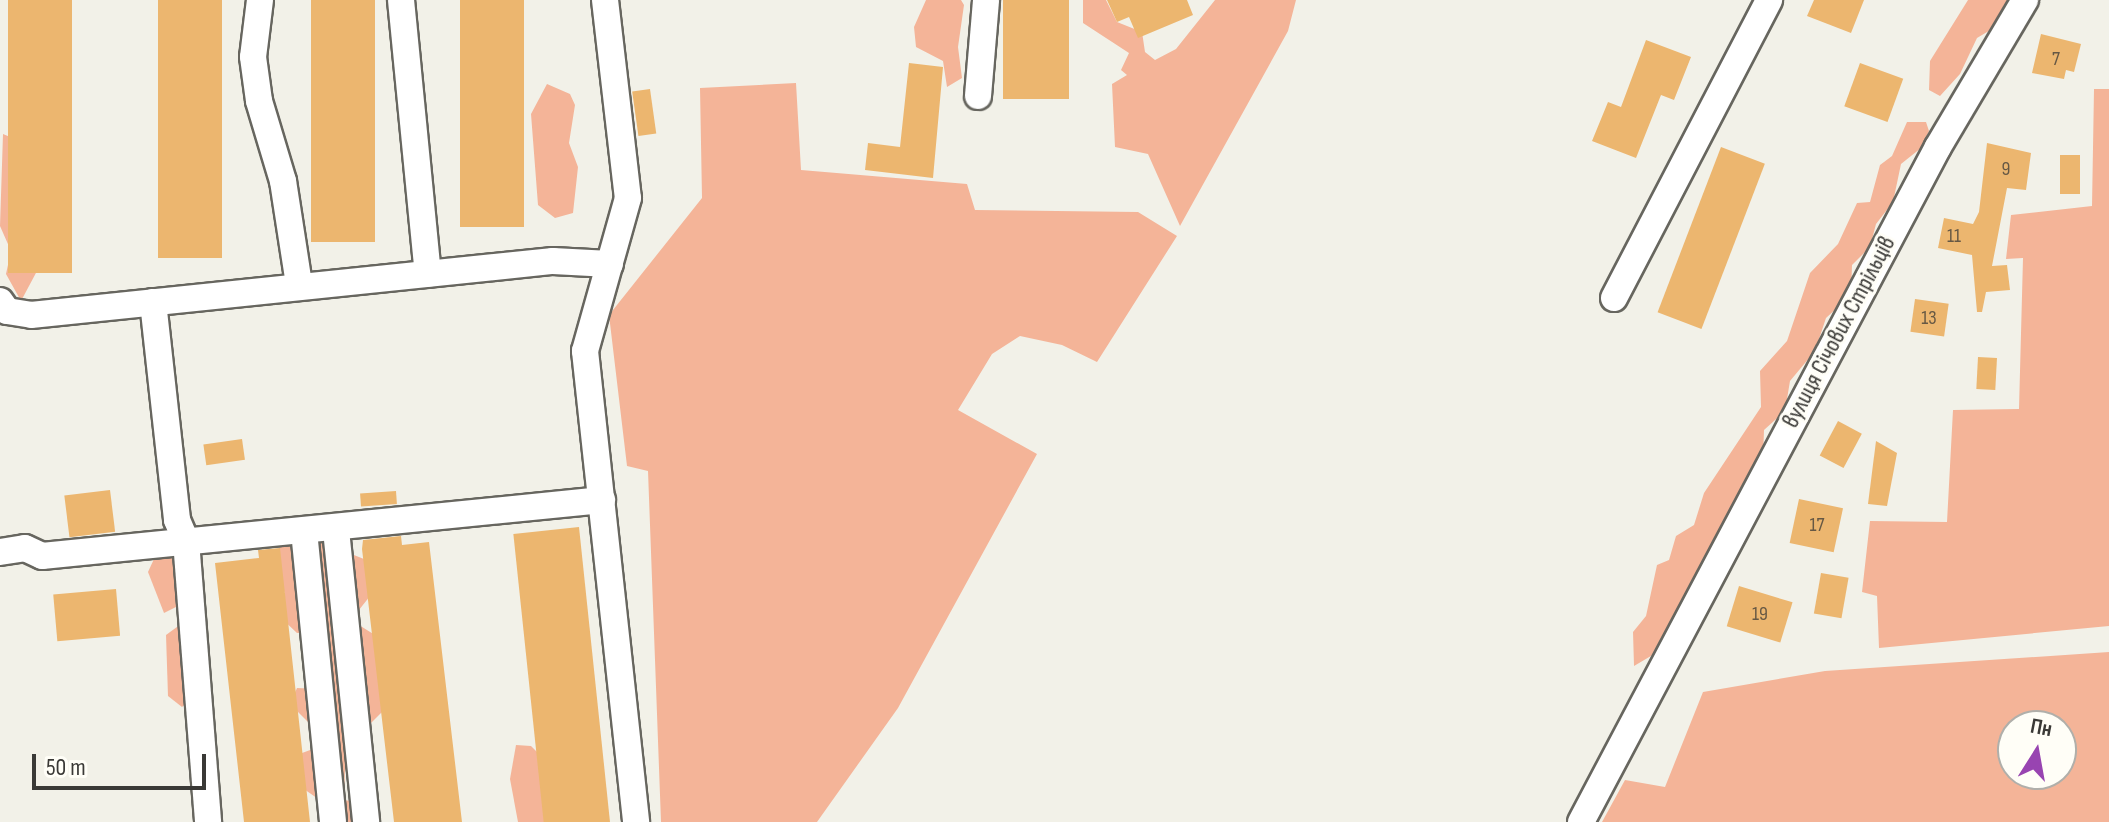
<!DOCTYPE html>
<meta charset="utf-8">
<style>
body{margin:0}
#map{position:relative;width:2109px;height:822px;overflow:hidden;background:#f2f1e8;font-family:"Sofia Sans Condensed",sans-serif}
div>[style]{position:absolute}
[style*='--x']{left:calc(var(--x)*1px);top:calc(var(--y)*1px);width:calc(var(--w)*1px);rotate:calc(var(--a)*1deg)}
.green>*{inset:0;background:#f4b498}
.building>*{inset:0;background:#ecb66f;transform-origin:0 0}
.roads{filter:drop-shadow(2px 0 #67665f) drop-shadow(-2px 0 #67665f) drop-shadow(0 2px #67665f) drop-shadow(0 -2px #67665f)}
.minor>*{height:26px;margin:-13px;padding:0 13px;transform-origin:13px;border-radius:13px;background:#fff}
span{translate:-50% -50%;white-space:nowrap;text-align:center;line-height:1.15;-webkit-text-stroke:6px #fffef7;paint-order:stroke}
.number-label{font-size:20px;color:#665844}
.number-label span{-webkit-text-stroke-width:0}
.street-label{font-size:24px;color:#3a3936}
.north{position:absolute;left:1997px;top:710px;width:80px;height:80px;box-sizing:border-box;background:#fffef7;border:2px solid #b0afaa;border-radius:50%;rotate:11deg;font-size:22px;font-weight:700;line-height:32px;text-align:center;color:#3a3936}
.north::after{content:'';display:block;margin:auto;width:28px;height:36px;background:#9844b1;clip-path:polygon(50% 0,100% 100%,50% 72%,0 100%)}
.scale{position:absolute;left:32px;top:754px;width:174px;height:36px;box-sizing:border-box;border:4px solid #3a3936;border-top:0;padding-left:10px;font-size:24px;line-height:28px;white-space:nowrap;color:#3a3936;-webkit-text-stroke:6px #fffef7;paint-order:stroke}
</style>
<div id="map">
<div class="green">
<div style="clip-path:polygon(926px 0,961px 0,964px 5px,958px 47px,962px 78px,947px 87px,943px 61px,916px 47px,914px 27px)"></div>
<div style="clip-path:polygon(1083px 0,1106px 0,1117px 22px,1142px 32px,1145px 52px,1155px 60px,1176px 49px,1215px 0,1296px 0,1288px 31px,1180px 226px,1148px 154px,1115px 147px,1112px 84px,1127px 75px,1121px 70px,1129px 53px,1083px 23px)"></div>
<div style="clip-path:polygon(1968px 0,2013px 0,1997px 26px,1977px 38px,1960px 74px,1940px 96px,1929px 90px,1930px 61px)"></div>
<div style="clip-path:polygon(796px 83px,801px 170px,967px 184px,975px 210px,1138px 212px,1177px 236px,1097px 362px,1062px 345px,1020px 336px,992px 354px,958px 410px,1037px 454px,898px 708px,817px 822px,661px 822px,648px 471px,627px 466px,609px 315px,702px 198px,700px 88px)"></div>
<div style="clip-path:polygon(547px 84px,570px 94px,575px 105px,569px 143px,578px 167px,573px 213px,555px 218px,538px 205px,531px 114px)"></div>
<div style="clip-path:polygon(2094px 89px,2109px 89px,2109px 626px,1879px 648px,1877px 596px,1862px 592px,1870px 521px,1947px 522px,1953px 410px,2019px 409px,2023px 258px,2006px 259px,2011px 215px,2092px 206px)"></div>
<div style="clip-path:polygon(1907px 122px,1926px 122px,1929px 131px,1921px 148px,1901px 164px,1893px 202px,1876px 224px,1870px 247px,1852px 265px,1851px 295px,1826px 318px,1815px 351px,1790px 381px,1785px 411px,1764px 430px,1763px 459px,1737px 497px,1666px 635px,1656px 653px,1634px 666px,1633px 632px,1646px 616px,1657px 565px,1669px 560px,1676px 536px,1694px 525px,1704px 493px,1761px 407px,1760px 371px,1787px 341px,1810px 273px,1838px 244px,1857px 203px,1870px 202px,1880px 165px,1892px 156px)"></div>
<div style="clip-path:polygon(3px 134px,22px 142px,38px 216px,37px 271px,21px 301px,6px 274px,11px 251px,0 226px)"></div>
<div style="clip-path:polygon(286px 528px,374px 563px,378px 586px,351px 620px,394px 647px,386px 708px,363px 731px,362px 760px,345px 769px,344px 800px,371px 804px,370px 822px,327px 822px,334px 810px,291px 780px,294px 756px,329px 743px,290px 704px,297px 688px,319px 689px,320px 631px,297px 633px,278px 615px,285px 593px,272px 569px)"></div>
<div style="clip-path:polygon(165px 535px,191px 542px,190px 600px,164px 613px,148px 572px)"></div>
<div style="clip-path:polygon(181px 624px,202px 690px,182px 707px,168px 696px,166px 635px)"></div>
<div style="clip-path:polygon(evenodd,2109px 652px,2109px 822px,1602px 822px,1625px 780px,1665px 787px,1703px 692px,1825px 671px,2109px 652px,2061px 726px,2061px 774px,2013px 774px,2013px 726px,2061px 726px)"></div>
<div style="clip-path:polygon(516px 745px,531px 746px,546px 761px,550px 822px,518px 822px,510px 779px)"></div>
</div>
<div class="building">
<div style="left:8px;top:0;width:64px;height:273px"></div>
<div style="left:158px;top:0;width:64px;height:258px"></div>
<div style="left:311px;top:0;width:64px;height:242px"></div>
<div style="left:460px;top:0;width:64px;height:227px"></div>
<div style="left:1003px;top:0;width:66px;height:99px"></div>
<div style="clip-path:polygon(1107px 0,1187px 0,1193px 15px,1138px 38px,1129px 17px,1117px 22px)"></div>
<div style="clip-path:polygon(1814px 0,1864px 0,1851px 33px,1807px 16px)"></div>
<div style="clip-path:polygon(2041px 34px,2081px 44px,2074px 72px,2066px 70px,2064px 79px,2032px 73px)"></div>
<div style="clip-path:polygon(1646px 40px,1691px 57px,1674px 100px,1661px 95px,1636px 158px,1592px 141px,1608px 102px,1621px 107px)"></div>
<div style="clip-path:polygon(909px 63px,943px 67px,933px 178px,865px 170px,868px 143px,900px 147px)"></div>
<div style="left:1860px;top:63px;width:46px;height:46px;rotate:20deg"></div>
<div style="left:650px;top:89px;width:45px;height:18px;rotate:82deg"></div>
<div style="clip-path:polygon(1987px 143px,2031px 153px,2026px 190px,2007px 188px,1992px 266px,2007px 265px,2010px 290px,1986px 292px,1982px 312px,1977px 312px,1972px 255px,1938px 248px,1944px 218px,1973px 224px,1979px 212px)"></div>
<div style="left:1721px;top:147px;width:47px;height:177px;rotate:21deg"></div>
<div style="left:2060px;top:155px;width:20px;height:39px"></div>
<div style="left:1915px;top:299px;width:34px;height:33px;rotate:8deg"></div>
<div style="left:1978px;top:357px;width:19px;height:32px;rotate:3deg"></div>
<div style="left:1838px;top:421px;width:27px;height:39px;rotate:28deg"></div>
<div style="left:242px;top:439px;width:21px;height:39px;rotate:82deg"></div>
<div style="clip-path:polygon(1876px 441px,1897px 453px,1887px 506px,1868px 504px)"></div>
<div style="left:110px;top:490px;width:42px;height:46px;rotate:83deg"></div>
<div style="left:396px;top:491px;width:13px;height:36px;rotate:86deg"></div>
<div style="left:1799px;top:499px;width:45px;height:45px;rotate:12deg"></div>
<div style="left:579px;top:527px;width:297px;height:66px;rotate:84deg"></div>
<div style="clip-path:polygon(401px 536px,402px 545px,429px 542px,462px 822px,394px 822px,362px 549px,363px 540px)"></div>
<div style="clip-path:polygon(280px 548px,310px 822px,244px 822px,215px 563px,259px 558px,258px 550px)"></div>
<div style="left:1821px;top:573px;width:28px;height:41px;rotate:10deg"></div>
<div style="left:1739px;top:586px;width:56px;height:42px;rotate:17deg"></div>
<div style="left:116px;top:589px;width:47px;height:63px;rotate:85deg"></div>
</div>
<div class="roads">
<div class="minor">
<div style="--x:260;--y:0;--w:57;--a:97"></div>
<div style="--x:253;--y:57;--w:44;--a:82.2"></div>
<div style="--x:259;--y:101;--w:84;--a:73.3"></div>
<div style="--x:283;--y:181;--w:104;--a:81.2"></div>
<div style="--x:401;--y:0;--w:275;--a:84.4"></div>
<div style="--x:605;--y:0;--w:199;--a:83.4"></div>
<div style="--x:628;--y:198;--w:159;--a:105.7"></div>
<div style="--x:585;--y:351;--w:474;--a:83.8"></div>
<div style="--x:978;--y:96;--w:96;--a:-85.2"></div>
<div style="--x:1614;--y:298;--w:336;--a:-62.5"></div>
<div style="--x:0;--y:301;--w:12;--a:55"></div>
<div style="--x:7;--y:311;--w:24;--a:9"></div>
<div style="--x:31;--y:315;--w:525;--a:-5.91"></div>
<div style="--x:553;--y:261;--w:57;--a:3"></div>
<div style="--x:153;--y:302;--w:219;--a:83.7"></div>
<div style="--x:177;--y:520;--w:23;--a:67"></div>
<div style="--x:186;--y:541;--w:282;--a:85.5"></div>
<div style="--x:336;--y:530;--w:294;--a:84.1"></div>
<div style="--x:304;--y:531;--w:292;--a:84.3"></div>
<div style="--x:0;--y:552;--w:25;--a:-9"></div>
<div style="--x:25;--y:548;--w:19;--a:25"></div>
<div style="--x:42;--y:556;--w:563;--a:-5.71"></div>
<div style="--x:1581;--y:822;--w:764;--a:-62.13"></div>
<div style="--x:1938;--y:147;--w:171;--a:-59.4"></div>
</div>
</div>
<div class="number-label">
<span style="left:2056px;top:59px">7</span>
<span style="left:2006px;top:169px">9</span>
<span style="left:1954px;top:236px">11</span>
<span style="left:1929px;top:318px">13</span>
<span style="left:1817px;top:525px">17</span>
<span style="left:1760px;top:614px">19</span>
</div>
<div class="street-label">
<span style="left:1839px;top:332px;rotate:-62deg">вулиця Січових Стрільців</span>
</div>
<div class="north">Пн</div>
<div class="scale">50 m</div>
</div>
